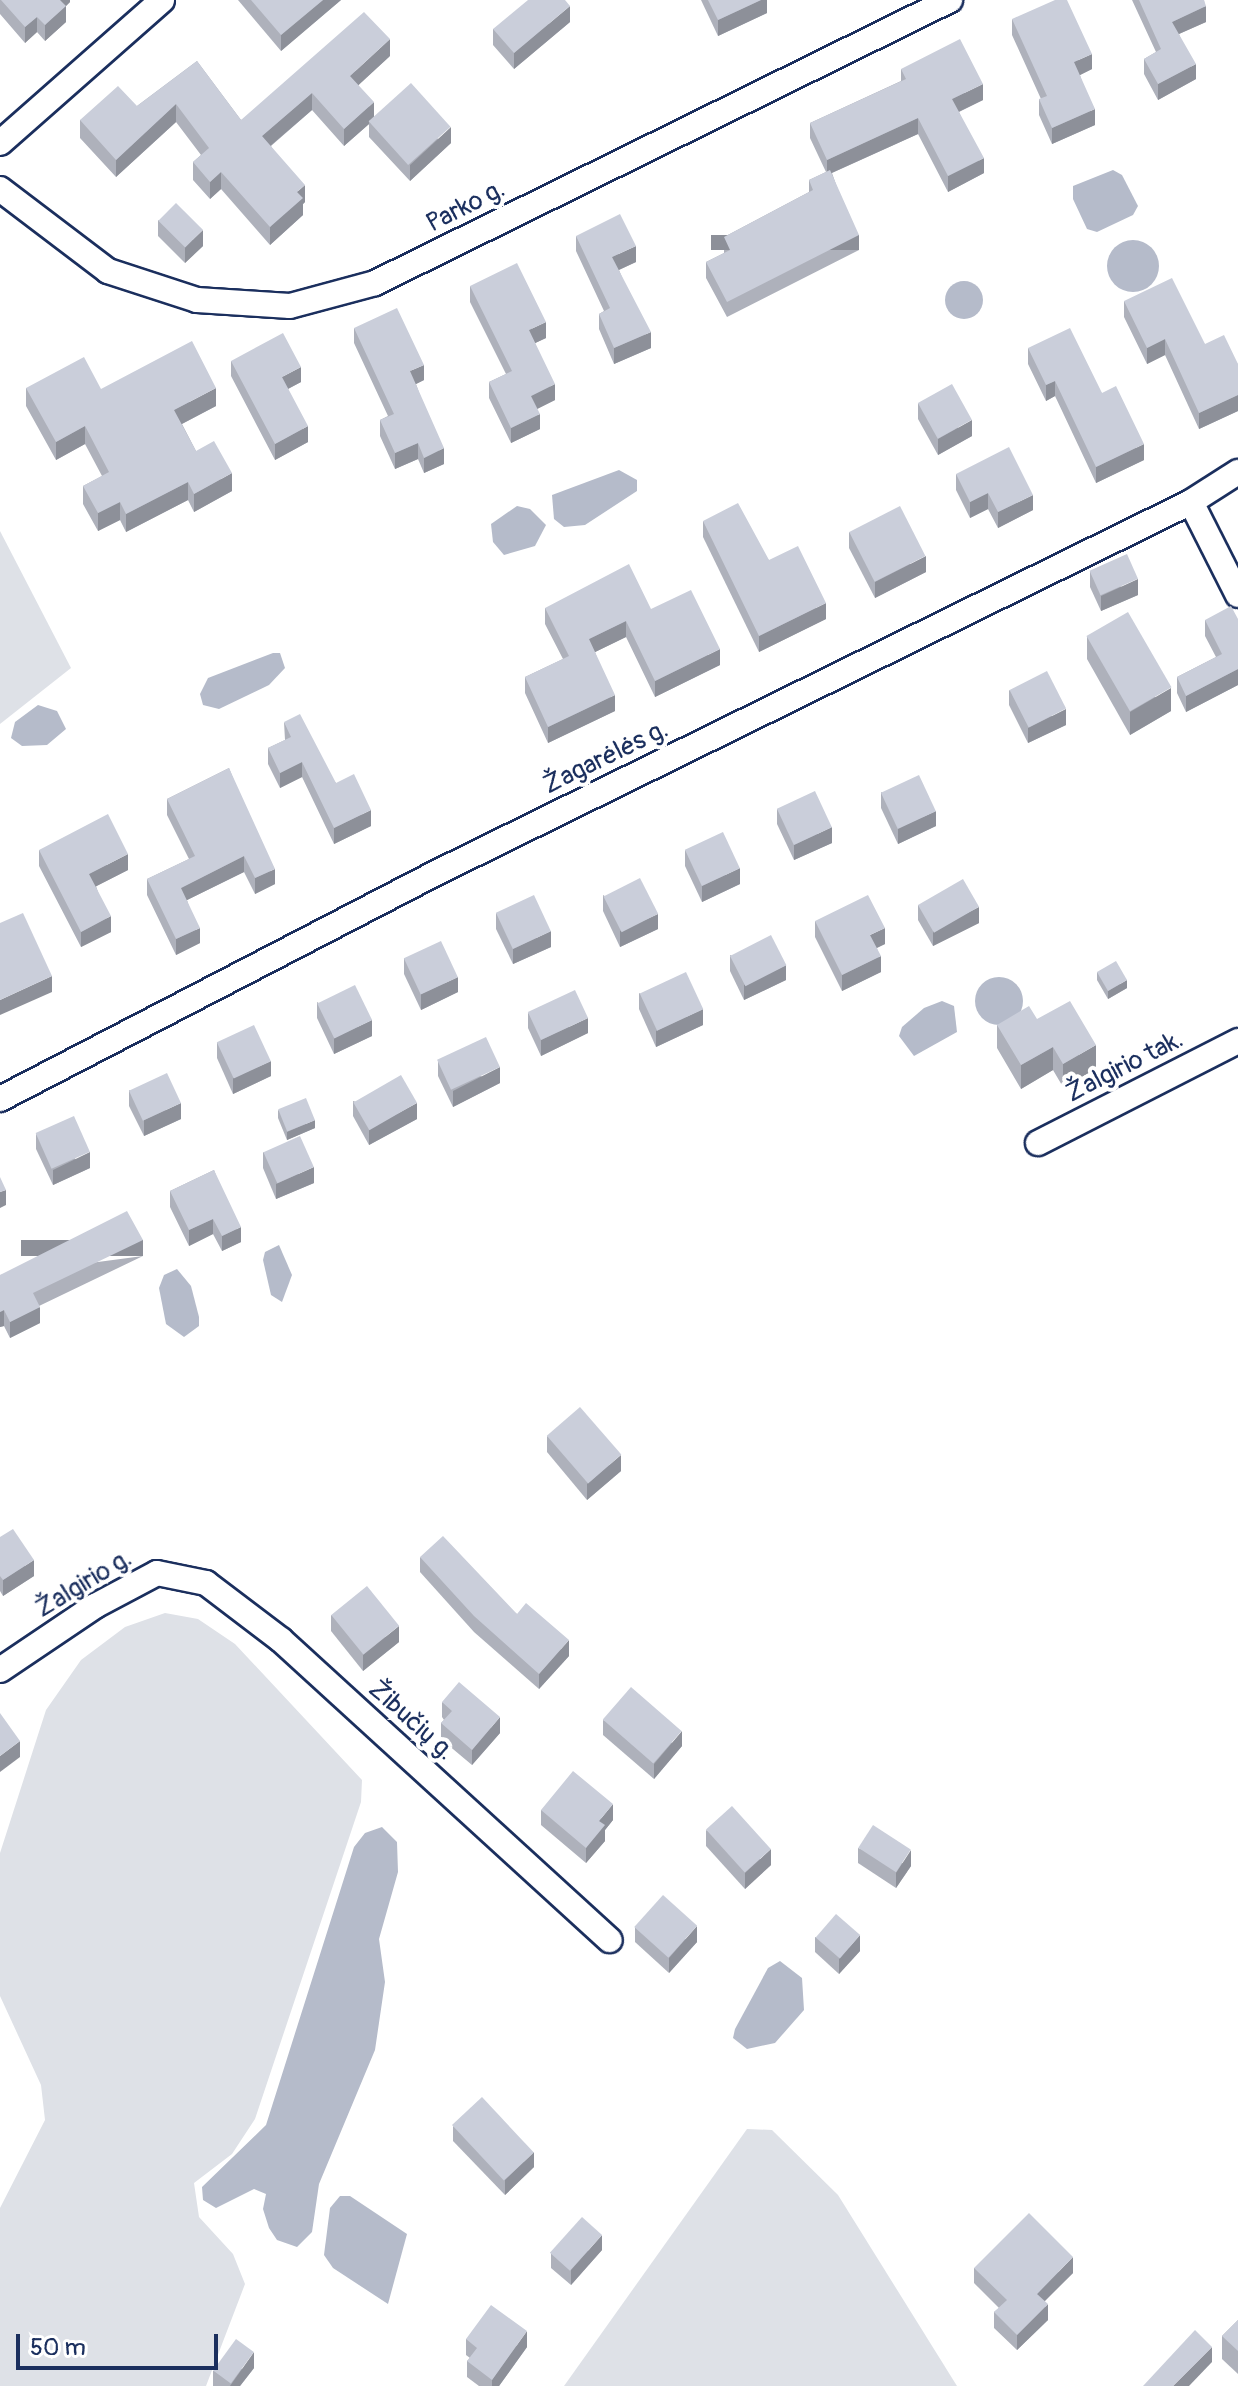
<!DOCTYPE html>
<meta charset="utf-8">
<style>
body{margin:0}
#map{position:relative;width:1238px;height:2386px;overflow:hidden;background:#fff;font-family:Pangolin,sans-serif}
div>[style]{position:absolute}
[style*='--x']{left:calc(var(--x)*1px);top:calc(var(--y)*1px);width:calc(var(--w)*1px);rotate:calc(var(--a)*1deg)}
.green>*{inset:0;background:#dee1e7}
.water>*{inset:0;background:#b5bbca}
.round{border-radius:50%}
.roads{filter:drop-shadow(2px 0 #1b2f5e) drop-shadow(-2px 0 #1b2f5e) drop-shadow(0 2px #1b2f5e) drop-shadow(0 -2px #1b2f5e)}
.minor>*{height:24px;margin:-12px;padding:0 12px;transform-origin:12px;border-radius:12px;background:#fff}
.wall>*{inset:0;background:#aeb1bb}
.shaded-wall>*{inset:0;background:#8d9099;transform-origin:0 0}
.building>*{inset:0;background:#caceda;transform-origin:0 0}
span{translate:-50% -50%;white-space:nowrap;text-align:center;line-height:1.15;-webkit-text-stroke:8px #fff;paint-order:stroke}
.street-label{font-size:26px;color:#1b2f5e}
.scale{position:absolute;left:16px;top:2334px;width:202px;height:36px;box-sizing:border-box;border:4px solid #1b2f5e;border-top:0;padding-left:10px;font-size:24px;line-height:28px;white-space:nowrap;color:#1b2f5e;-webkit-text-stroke:6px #fff;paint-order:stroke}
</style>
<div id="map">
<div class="green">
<div style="clip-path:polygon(0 531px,71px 668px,0 724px)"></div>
<div style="clip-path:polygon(165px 1613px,198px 1619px,235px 1644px,362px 1780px,361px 1802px,255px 2119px,232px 2154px,194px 2183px,199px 2217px,233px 2254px,245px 2284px,206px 2386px,0 2386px,0 2208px,45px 2120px,41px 2085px,0 1996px,0 1853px,46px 1710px,81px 1660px,125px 1627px)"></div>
<div style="clip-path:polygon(747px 2129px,772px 2130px,838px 2195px,957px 2386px,564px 2386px)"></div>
</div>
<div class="water">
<div style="clip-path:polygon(1113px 170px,1122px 175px,1138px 206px,1133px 215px,1097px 232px,1087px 229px,1073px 199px,1073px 186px)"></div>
<div class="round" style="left:1107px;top:240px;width:52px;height:52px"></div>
<div class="round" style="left:945px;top:281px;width:38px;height:38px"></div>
<div style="clip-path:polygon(619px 470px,637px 480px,637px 491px,585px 525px,564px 527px,554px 519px,552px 495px)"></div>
<div style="clip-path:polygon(517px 506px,530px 509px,546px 525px,535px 546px,504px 555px,493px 542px,491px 524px)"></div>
<div style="clip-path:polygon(273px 653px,280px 653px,285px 668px,269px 685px,219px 709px,203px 705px,200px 694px,208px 678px)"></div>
<div style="clip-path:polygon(38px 705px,57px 711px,66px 729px,47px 745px,22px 746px,11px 738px,15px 722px)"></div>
<div class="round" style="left:975px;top:977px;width:48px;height:48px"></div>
<div style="clip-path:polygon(942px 1001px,954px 1006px,957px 1032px,914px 1056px,899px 1036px,902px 1027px,924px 1008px)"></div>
<div style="clip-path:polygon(279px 1245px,292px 1275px,282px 1302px,271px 1295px,263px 1260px,265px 1252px)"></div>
<div style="clip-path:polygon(177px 1269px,191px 1286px,199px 1317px,199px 1326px,184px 1337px,166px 1324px,159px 1288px,164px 1275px)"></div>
<div style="clip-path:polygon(382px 1827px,397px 1842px,398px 1872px,379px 1939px,385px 1982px,375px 2050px,319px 2184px,312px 2232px,297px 2247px,277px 2240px,269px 2228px,263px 2209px,266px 2194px,254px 2189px,216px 2208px,203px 2200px,202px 2187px,266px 2125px,354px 1847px,365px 1833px)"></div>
<div style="clip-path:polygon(780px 1961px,802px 1978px,804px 2010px,775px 2043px,747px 2049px,733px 2038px,735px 2029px,768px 1968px)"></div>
<div style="clip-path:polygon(340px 2196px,350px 2196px,407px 2234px,388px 2304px,333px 2268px,324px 2255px,330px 2208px)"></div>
</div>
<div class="roads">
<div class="minor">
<div style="--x:0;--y:143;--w:216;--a:-41.4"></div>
<div style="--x:0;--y:189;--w:136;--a:37.2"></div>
<div style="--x:108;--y:271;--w:94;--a:18"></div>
<div style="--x:197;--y:300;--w:93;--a:3.7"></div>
<div style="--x:290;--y:306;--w:88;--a:-15.1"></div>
<div style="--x:375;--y:283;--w:641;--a:-26.21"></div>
<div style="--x:1191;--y:502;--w:104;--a:63.2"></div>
<div style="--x:0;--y:1099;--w:489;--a:-27.4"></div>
<div style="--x:434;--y:874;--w:843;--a:-26.17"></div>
<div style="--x:1191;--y:502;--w:56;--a:-32.6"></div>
<div style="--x:1038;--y:1143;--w:225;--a:-27"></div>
<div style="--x:0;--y:1670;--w:115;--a:-34"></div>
<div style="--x:95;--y:1606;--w:70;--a:-28"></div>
<div style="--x:157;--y:1573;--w:50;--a:11.5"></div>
<div style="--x:206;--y:1583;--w:94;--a:37.2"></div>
<div style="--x:281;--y:1640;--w:445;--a:42.4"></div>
</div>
</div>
<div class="wall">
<div style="clip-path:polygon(0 0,70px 0,70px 2px,66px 6px,66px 22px,45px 41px,37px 32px,25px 43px,0 14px)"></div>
<div style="clip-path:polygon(238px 0,341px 0,281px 51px)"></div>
<div style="clip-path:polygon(701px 0,767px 0,767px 13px,718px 36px)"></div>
<div style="clip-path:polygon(1132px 0,1204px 0,1206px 22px,1179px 34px,1196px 79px,1158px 100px,1144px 74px,1144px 59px,1156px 52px)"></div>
<div style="clip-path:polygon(1012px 19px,1092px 69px,1080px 75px,1095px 125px,1052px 144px,1039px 115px,1039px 99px,1041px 99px,1012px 35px)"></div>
<div style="clip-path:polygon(570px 22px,514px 69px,493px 45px,493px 29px)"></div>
<div style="clip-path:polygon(390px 56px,358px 85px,374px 117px,451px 143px,410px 181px,369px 137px,369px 124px,344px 146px,312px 110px,271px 146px,305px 202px,303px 204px,303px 215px,270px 245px,221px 189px,210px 199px,193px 180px,193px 162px,201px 155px,176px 122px,116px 177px,80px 138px,80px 120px,137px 106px,197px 61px,241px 120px)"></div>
<div style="clip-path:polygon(901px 69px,983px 100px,959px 112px,984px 173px,948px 192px,918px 134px,832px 173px,859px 250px,727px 317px,706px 278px,706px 262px,724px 253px,724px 237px,809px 192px,809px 180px,826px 172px,810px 138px,810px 123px,901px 81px)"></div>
<div style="clip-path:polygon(158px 220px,203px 246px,185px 263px,158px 236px)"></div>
<div style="clip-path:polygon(576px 236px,636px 262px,619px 270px,651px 348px,614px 364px,599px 329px,599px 314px,604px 311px,576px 251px)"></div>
<div style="clip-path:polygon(470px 286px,546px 338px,535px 343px,555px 400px,537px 409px,540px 429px,511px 443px,489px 398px,489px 382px,506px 374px,470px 302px)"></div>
<div style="clip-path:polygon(1124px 301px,1205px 344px,1238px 364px,1238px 411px,1199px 429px,1165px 355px,1147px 364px,1124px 317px)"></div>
<div style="clip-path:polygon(354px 328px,424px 380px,416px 384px,444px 464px,424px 473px,418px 459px,395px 469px,380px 436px,380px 420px,388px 416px,354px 343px)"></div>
<div style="clip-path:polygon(1028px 348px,1102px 393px,1144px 460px,1096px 483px,1055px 396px,1046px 401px,1028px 364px)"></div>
<div style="clip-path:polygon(231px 361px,301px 382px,288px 389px,308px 442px,275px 460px,231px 376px)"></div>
<div style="clip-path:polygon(26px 388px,101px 389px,216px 406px,182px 424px,196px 451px,232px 491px,194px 512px,188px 500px,126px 532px,120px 520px,98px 531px,83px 504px,83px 486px,102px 476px,85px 444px,56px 460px,26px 406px)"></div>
<div style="clip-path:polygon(918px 403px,972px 436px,938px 455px,918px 419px)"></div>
<div style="clip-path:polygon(956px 474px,1033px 510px,998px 528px,988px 509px,970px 518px,956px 490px)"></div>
<div style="clip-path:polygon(703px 521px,769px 560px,826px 619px,759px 652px,703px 537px)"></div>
<div style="clip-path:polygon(849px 532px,926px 572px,875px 598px,849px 548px)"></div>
<div style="clip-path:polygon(1090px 571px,1138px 595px,1101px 611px,1090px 587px)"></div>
<div style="clip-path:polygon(545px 608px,651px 609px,720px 665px,655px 697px,626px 637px,595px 652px,615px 711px,548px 743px,525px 693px,525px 677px,563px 659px,545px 624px)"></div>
<div style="clip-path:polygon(1238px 619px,1238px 685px,1186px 712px,1177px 693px,1177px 677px,1216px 657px,1205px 636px,1205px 620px)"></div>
<div style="clip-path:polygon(1087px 636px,1171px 711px,1130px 735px,1087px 659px)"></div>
<div style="clip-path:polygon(1009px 690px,1066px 725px,1028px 743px,1009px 705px)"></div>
<div style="clip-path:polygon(284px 722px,336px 783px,371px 826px,334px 844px,302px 777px,280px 788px,268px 764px,268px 748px,285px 740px)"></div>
<div style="clip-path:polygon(229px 768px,275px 884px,255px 894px,244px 872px,187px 900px,200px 943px,176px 955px,147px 895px,147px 879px,189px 859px,167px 815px,167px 799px)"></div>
<div style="clip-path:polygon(881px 792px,936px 826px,898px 844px,881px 808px)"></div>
<div style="clip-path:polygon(777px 809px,832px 843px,794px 860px,777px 824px)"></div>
<div style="clip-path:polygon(39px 850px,128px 870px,96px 886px,111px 932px,81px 947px,39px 866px)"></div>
<div style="clip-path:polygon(685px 850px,740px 884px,702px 902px,685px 866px)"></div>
<div style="clip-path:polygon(603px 895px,658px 929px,620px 947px,603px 911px)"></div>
<div style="clip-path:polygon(918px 905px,979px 923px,933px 946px,918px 920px)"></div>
<div style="clip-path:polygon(496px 913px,551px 947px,513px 964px,496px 929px)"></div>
<div style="clip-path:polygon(815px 921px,885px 944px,877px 948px,881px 972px,842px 991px,815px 937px)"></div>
<div style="clip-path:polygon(730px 955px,786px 980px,744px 1000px,730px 971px)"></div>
<div style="clip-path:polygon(404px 958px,458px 992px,421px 1010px,404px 974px)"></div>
<div style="clip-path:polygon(1097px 972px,1127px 988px,1108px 999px,1097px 980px)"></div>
<div style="clip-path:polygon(639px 993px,703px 1025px,656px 1047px,639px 1009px)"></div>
<div style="clip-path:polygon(317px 1002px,372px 1036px,334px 1054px,317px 1018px)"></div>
<div style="clip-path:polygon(528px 1013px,588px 1033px,541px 1056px,528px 1028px)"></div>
<div style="clip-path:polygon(1037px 1019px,1096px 1069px,1063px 1087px,1053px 1070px,1021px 1089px,997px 1048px,997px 1025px)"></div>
<div style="clip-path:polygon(217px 1042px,271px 1076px,233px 1094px,217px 1058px)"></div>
<div style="clip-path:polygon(438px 1061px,500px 1083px,453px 1107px,438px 1076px)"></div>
<div style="clip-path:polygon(129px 1090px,181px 1119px,144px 1136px,129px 1106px)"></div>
<div style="clip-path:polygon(353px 1101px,417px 1119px,369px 1145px,353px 1116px)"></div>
<div style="clip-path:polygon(278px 1110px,315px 1128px,287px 1140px,278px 1118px)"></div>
<div style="clip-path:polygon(36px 1134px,90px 1168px,53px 1185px,36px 1149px)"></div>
<div style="clip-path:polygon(263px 1152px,314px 1183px,276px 1199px,263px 1168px)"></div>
<div style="clip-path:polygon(214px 1170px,241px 1242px,222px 1251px,213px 1234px,189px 1246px,170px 1207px,170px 1191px)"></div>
<div style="clip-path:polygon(143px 1256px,39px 1306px,40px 1323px,10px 1338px,4px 1326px,0 1327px,0 1275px)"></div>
<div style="clip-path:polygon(547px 1436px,621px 1471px,587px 1500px,547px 1452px)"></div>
<div style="clip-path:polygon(0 1537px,34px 1576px,3px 1596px,0 1591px)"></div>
<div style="clip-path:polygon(420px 1557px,517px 1614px,569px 1656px,539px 1689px,474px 1632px,420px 1572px)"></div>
<div style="clip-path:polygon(331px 1615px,399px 1642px,363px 1671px,331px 1631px)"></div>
<div style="clip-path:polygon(442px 1702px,500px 1733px,472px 1765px,441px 1739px,441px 1723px,444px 1720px,442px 1717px)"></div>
<div style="clip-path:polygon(603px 1720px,682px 1746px,654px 1779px,603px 1735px)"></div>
<div style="clip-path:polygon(541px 1810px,613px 1820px,605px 1830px,605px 1841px,586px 1863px,541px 1825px)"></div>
<div style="clip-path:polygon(706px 1830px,771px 1865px,745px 1889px,706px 1846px)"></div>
<div style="clip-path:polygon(858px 1848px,911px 1866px,896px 1888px,858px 1863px)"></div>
<div style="clip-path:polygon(635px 1927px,697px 1942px,669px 1973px,635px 1942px)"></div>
<div style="clip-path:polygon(815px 1937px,860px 1951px,839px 1974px,815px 1952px)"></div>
<div style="clip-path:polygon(453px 2126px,534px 2167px,505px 2195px,453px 2141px)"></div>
<div style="clip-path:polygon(602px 2250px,571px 2285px,551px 2268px,551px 2253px)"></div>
<div style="clip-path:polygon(974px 2268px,1073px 2273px,1044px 2301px,1048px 2320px,1017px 2350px,994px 2328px,994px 2312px,999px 2308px,974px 2283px)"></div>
<div style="clip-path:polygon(1238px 2320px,1238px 2374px,1222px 2359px,1222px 2336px)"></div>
<div style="clip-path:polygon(466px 2339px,527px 2347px,499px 2386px,479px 2386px,467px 2377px,467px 2361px,470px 2358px,466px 2355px)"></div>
<div style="clip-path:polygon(254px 2368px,240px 2386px,213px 2386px,213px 2371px)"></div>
</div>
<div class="shaded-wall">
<div style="clip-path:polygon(58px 0,70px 0,70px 2px,66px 6px,66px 22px,45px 41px,45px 25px)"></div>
<div style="clip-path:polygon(323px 0,341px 0,281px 51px,281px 35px)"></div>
<div style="clip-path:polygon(761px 0,767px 0,767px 13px,718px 36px,718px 20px)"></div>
<div style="clip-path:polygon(570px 6px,570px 22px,514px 69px,514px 53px)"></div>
<div style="clip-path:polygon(1206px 6px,1206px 22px,1172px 37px,1172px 22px)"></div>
<div style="clip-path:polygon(37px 17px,37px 32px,25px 43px,25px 27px)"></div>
<div style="clip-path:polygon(390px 39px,390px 56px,350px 93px,350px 76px)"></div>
<div style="clip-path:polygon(1092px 54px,1092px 69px,1074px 78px,1074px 62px)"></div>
<div style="clip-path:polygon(1196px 64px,1196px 79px,1158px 100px,1158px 84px)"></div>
<div style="clip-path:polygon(983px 84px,983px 100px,952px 115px,952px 99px)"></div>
<div style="clip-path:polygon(312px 93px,312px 110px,262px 153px,262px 136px)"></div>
<div style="clip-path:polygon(374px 102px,374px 119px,369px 121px,369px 124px,344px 146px,344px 129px)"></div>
<div style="clip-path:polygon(176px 104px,176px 122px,116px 177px,116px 160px)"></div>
<div style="clip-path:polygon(1095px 109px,1095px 125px,1052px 144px,1052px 128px)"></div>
<div style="clip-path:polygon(918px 118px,918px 134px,827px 175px,827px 160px)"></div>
<div style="clip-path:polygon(451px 127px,451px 143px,410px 181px,410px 165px)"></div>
<div style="clip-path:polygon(984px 158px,984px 173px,948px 192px,948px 176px)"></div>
<div style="clip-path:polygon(221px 172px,221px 189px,210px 199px,210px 182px)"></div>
<div style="clip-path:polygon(305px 185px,305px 202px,303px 204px,303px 215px,270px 245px,270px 227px,297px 192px)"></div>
<div style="clip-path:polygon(203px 230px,203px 246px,185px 263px,185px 247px)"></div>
<div style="left:859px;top:235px;width:15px;height:148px;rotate:90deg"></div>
<div style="clip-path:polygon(636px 246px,636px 262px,612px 273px,612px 257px)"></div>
<div style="clip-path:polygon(546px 322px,546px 338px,529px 346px,529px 330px)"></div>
<div style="clip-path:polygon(651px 332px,651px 348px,614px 364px,614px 348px)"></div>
<div style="clip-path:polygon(1165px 339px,1165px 355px,1147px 364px,1147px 348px)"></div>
<div style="clip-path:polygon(424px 365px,424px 380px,410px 387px,410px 371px)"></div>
<div style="clip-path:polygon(301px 367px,301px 382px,282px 392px,282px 377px)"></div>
<div style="clip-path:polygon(1055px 381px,1055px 396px,1046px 401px,1046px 385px)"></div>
<div style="clip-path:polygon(555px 384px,555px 400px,531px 412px,531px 396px)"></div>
<div style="clip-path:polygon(216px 388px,216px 406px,174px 428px,174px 410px)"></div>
<div style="clip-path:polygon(1238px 395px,1238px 411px,1199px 429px,1199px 413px)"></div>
<div style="clip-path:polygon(540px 414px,540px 429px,511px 443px,511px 428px)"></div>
<div style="clip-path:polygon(972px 420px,972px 436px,938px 455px,938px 439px)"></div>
<div style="clip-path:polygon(85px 426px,85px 444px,56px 460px,56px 442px)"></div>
<div style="clip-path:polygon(308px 426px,308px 442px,275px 460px,275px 444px)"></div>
<div style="clip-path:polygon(418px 443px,418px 459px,395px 469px,395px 453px)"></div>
<div style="clip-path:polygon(1144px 444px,1144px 460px,1096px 483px,1096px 467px)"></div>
<div style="clip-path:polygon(444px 448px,444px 464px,424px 473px,424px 458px)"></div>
<div style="clip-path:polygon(232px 473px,232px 491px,194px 512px,194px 494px)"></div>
<div style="clip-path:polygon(188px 482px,188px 500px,126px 532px,126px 514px)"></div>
<div style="clip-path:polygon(988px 493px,988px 509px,970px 518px,970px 502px)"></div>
<div style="clip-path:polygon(1033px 495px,1033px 510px,998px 528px,998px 512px)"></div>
<div style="clip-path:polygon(120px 502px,120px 520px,98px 531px,98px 513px)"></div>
<div style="clip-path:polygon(926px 556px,926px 572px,875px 598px,875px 582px)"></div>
<div style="clip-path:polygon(1138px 579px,1138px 595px,1101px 611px,1101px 596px)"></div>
<div style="clip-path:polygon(826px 603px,826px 619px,759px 652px,759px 636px)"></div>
<div style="clip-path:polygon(626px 621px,626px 637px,589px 655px,589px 639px)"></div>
<div style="clip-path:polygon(720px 649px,720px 665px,655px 697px,655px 681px)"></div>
<div style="clip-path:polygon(1238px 669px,1238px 685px,1186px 712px,1186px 696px)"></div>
<div style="clip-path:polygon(1171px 688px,1171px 711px,1130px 735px,1130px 712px)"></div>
<div style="clip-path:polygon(615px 695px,615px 711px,548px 743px,548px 727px)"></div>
<div style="clip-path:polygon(1066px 709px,1066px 725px,1028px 743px,1028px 728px)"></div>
<div style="clip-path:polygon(302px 762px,302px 777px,280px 788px,280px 773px)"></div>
<div style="clip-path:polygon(371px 810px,371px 826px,334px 844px,334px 828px)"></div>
<div style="clip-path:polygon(936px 811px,936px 826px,898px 844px,898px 828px)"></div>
<div style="clip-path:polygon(832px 827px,832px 843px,794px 860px,794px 845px)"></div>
<div style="clip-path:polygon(128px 854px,128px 870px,89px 890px,89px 874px)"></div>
<div style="clip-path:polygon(244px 856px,244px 872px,181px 903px,181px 888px)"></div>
<div style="clip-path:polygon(740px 868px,740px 884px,702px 902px,702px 886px)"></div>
<div style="clip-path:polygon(275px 869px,275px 884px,255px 894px,255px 878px)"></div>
<div style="clip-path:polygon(979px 907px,979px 923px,933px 946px,933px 930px)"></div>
<div style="clip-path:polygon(658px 914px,658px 929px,620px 947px,620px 931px)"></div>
<div style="clip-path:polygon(111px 916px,111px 932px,81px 947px,81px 932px)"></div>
<div style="clip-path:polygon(200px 928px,200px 943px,176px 955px,176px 939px)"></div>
<div style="clip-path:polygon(885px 928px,885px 944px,870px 951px,870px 935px)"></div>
<div style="clip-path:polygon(551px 931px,551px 947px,513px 964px,513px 949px)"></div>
<div style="clip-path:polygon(881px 956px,881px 972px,842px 991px,842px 975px)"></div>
<div style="clip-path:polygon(786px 965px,786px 980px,744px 1000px,744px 985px)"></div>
<div style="clip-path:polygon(52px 976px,52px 992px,0 1015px,0 1000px)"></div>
<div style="clip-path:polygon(458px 977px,458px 992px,421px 1010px,421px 994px)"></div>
<div style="clip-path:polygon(1127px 980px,1127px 988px,1108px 999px,1108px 991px)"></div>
<div style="clip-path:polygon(703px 1009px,703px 1025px,656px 1047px,656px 1031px)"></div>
<div style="clip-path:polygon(588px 1018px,588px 1033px,541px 1056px,541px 1040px)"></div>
<div style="clip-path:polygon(372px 1020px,372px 1036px,334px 1054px,334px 1038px)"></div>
<div style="clip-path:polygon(1096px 1045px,1096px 1069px,1063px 1087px,1063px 1064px)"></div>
<div style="clip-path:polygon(1053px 1047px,1053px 1070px,1021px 1089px,1021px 1065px)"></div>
<div style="clip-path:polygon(271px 1061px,271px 1076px,233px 1094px,233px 1078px)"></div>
<div style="clip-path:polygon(500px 1067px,500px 1083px,453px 1107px,453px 1091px)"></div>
<div style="clip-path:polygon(181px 1103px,181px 1119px,144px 1136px,144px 1120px)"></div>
<div style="clip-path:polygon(417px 1103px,417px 1119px,369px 1145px,369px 1129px)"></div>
<div style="clip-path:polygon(315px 1120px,315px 1128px,287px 1140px,287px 1132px)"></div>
<div style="clip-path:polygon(90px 1152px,90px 1168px,53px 1185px,53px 1170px)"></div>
<div style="clip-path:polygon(314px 1167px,314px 1183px,276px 1199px,276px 1184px)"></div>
<div style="clip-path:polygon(6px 1190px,6px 1205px,0 1208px,0 1192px)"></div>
<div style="clip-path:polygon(213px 1219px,213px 1234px,189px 1246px,189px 1230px)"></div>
<div style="clip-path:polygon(241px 1227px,241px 1242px,222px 1251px,222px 1236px)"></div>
<div style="left:143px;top:1240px;width:16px;height:122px;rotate:90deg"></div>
<div style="clip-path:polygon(40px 1307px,40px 1323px,10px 1338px,10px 1322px)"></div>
<div style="clip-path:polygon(4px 1310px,4px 1326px,0 1327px,0 1312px)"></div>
<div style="clip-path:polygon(621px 1455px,621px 1471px,587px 1500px,587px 1484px)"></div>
<div style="clip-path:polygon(34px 1560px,34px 1576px,3px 1596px,3px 1580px)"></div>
<div style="clip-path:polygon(399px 1626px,399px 1642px,363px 1671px,363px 1655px)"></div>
<div style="clip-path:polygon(569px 1640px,569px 1656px,539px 1689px,539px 1674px)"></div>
<div style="clip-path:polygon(500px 1717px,500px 1733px,472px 1765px,472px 1750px)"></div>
<div style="clip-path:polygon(682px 1731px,682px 1746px,654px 1779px,654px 1764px)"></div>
<div style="clip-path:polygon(20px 1741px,20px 1757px,0 1772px,0 1756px)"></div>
<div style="clip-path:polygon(613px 1804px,613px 1820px,605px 1830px,605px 1841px,586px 1863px,586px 1848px,599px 1821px)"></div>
<div style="clip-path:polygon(771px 1849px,771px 1865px,745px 1889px,745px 1873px)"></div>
<div style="clip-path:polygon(911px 1850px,911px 1866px,896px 1888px,896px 1873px)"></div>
<div style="clip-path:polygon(697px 1926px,697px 1942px,669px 1973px,669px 1958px)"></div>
<div style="clip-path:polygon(860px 1935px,860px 1951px,839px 1974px,839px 1959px)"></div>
<div style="clip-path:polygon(534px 2152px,534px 2167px,505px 2195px,505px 2180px)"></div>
<div style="clip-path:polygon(602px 2235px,602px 2250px,571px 2285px,571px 2270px)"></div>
<div style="clip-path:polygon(1073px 2257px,1073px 2273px,1037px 2309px,1037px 2294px)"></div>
<div style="clip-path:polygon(1048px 2304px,1048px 2320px,1017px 2350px,1017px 2335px)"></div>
<div style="clip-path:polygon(527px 2331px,527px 2347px,499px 2386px,492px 2386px,492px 2380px)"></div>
<div style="clip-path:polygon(1212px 2347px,1212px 2362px,1189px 2386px,1173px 2386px)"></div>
<div style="clip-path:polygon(254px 2352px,254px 2368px,240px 2386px,230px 2386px)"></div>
</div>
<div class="building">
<div style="clip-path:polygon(1px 0,60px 0,66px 6px,45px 25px,37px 17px,25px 27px)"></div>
<div style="clip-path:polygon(251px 0,323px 0,281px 35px)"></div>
<div style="clip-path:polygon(528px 0,565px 0,570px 6px,514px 53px,493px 29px)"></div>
<div style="clip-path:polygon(708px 0,761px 0,718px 20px)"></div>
<div style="clip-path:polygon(1055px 0,1067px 0,1092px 54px,1074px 62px,1095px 109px,1052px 128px,1039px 99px,1047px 96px,1012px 19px)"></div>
<div style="clip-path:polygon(1139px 0,1204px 0,1206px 6px,1172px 22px,1196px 64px,1158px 84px,1144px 59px,1161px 49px)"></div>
<div style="clip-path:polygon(364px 12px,390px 39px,350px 76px,374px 102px,344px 129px,312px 93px,262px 136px,305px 185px,297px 192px,303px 198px,270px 227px,221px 172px,210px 182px,193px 162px,209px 148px,176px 104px,116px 160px,80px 120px,118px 86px,137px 106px,197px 61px,241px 120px)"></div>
<div style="clip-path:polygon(960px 39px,983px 84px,952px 99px,984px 158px,948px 176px,918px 118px,827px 160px,810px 123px,906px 79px,901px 69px)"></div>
<div style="left:411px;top:83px;width:59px;height:57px;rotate:48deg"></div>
<div style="clip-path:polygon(830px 170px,859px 235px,727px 302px,706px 262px,730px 250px,724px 237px,813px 190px,809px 180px)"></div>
<div style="left:176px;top:203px;width:38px;height:25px;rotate:45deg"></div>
<div style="clip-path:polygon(620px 214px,636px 246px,612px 257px,651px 332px,614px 348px,599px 314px,610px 308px,576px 236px)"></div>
<div style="clip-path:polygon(517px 263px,546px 322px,529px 330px,555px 384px,531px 396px,540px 414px,511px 428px,489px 382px,512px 371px,470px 286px)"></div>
<div style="clip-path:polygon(1172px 278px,1205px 344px,1224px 335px,1238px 364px,1238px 395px,1199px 413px,1165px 339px,1147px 348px,1124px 301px)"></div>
<div style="clip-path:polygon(397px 308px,424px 365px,410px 371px,444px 448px,424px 458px,418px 443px,395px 453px,380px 420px,394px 414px,354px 328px)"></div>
<div style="clip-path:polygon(1070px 328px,1102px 393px,1116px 386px,1144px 444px,1096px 467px,1055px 381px,1046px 385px,1028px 348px)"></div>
<div style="clip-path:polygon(283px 333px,301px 367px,282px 377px,308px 426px,275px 444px,231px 361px)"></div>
<div style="clip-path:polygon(192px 341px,216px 388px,174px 410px,196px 451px,214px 441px,232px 473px,194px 494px,188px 482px,126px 514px,120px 502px,98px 513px,83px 486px,109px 472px,85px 426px,56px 442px,26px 388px,84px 357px,101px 389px)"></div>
<div style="left:952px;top:384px;width:41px;height:39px;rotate:61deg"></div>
<div style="clip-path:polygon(1009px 447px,1033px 495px,998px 512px,988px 493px,970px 502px,956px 474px)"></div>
<div style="clip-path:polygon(738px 503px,769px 560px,798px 546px,826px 603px,759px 636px,703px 521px)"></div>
<div style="left:900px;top:506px;width:56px;height:57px;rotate:63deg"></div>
<div style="left:1127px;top:554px;width:27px;height:41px;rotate:66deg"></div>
<div style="clip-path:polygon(629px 564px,651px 609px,691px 590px,720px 649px,655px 681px,626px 621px,589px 639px,615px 695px,548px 727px,525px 677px,569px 656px,545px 608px)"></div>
<div style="clip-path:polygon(1231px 606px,1238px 619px,1238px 669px,1186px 696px,1177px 677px,1222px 654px,1205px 620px)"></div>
<div style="left:1128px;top:612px;width:87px;height:48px;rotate:60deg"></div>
<div style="left:1047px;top:671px;width:42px;height:42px;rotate:63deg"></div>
<div style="clip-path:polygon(300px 714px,336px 783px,354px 774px,371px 810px,334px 828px,302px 762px,280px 773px,268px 748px,291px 737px,284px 722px)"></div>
<div style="clip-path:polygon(229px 768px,275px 869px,255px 878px,244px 856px,181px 888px,200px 928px,176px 939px,147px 879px,195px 856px,167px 799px)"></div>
<div style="left:919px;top:775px;width:40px;height:42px;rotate:65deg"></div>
<div style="left:815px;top:791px;width:40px;height:42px;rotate:65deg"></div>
<div style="clip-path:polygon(108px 814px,128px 854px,89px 874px,111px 916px,81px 932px,39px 850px)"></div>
<div style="left:723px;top:832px;width:40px;height:42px;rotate:65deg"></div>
<div style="left:640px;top:878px;width:40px;height:41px;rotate:63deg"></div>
<div style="left:963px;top:879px;width:32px;height:52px;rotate:60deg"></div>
<div style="left:534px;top:895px;width:40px;height:42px;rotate:65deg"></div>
<div style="clip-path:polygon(868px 895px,885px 928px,870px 935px,881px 956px,842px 975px,815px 921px)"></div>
<div style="clip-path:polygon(23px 913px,52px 976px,0 1000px,0 923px)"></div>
<div style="left:771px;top:935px;width:34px;height:46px;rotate:63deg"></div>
<div style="left:441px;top:941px;width:40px;height:41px;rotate:65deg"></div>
<div style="left:1116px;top:961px;width:22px;height:22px;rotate:60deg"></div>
<div style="left:686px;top:972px;width:41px;height:51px;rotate:65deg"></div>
<div style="left:355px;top:985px;width:39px;height:42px;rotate:64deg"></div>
<div style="left:575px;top:990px;width:31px;height:52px;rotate:65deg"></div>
<div style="clip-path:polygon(1070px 1001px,1096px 1045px,1063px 1064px,1053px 1047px,1021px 1065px,997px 1025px,1029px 1006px,1037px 1019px)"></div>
<div style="left:254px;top:1025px;width:40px;height:41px;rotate:65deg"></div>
<div style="left:486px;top:1037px;width:33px;height:54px;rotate:65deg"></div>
<div style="left:167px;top:1073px;width:33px;height:42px;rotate:65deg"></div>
<div style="left:401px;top:1075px;width:32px;height:55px;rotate:60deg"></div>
<div style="left:306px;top:1098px;width:24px;height:30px;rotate:68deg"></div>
<div style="left:74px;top:1116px;width:39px;height:42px;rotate:66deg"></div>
<div style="left:300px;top:1136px;width:34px;height:40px;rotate:66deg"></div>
<div style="clip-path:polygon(214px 1170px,241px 1227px,222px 1236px,213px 1219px,189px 1230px,170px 1191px)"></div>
<div style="clip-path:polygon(0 1177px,6px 1190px,0 1192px)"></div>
<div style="clip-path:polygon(127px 1211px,143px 1240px,33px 1293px,40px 1307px,10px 1322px,4px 1310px,0 1312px,0 1275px)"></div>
<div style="left:580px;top:1407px;width:63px;height:44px;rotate:49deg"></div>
<div style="clip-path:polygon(13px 1529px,34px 1560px,3px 1580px,0 1576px,0 1537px)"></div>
<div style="clip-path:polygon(443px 1536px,517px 1614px,526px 1603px,569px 1640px,539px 1674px,474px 1616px,420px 1557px)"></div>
<div style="left:367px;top:1586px;width:51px;height:46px;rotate:51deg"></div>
<div style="clip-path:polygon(459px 1682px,500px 1717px,472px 1750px,441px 1723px,452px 1711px,442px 1702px)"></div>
<div style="left:631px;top:1687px;width:67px;height:43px;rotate:41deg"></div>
<div style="clip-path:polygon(0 1713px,20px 1741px,0 1756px)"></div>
<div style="clip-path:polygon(573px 1771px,613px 1804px,599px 1821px,605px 1825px,586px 1848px,541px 1810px)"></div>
<div style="left:732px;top:1806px;width:58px;height:35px;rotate:48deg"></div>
<div style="left:873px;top:1825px;width:45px;height:27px;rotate:33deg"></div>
<div style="left:663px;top:1895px;width:46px;height:43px;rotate:42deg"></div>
<div style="left:836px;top:1914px;width:32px;height:31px;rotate:41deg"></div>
<div style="left:482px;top:2097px;width:76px;height:41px;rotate:47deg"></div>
<div style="clip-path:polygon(1029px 2213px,1073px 2257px,1037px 2294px,1048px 2304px,1017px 2335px,994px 2312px,1007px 2300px,974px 2268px)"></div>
<div style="left:582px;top:2217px;width:27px;height:48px;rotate:42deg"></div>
<div style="clip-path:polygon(491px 2305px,527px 2331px,492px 2380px,467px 2361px,477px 2348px,466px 2339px)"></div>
<div style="clip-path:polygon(1238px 2320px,1238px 2351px,1222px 2336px)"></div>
<div style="clip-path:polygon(1195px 2330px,1212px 2347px,1173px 2386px,1143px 2386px)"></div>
<div style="left:236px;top:2339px;width:22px;height:39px;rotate:36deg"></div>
</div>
<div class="street-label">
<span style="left:466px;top:207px;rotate:-27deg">Parko g.</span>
<span style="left:606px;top:758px;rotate:-26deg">Žagarėlės g.</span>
<span style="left:1125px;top:1067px;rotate:-27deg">Žalgirio tak.</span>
<span style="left:84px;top:1584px;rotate:-31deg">Žalgirio g.</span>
<span style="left:411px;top:1721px;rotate:42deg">Žibučių g.</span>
</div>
<div class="scale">50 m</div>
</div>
